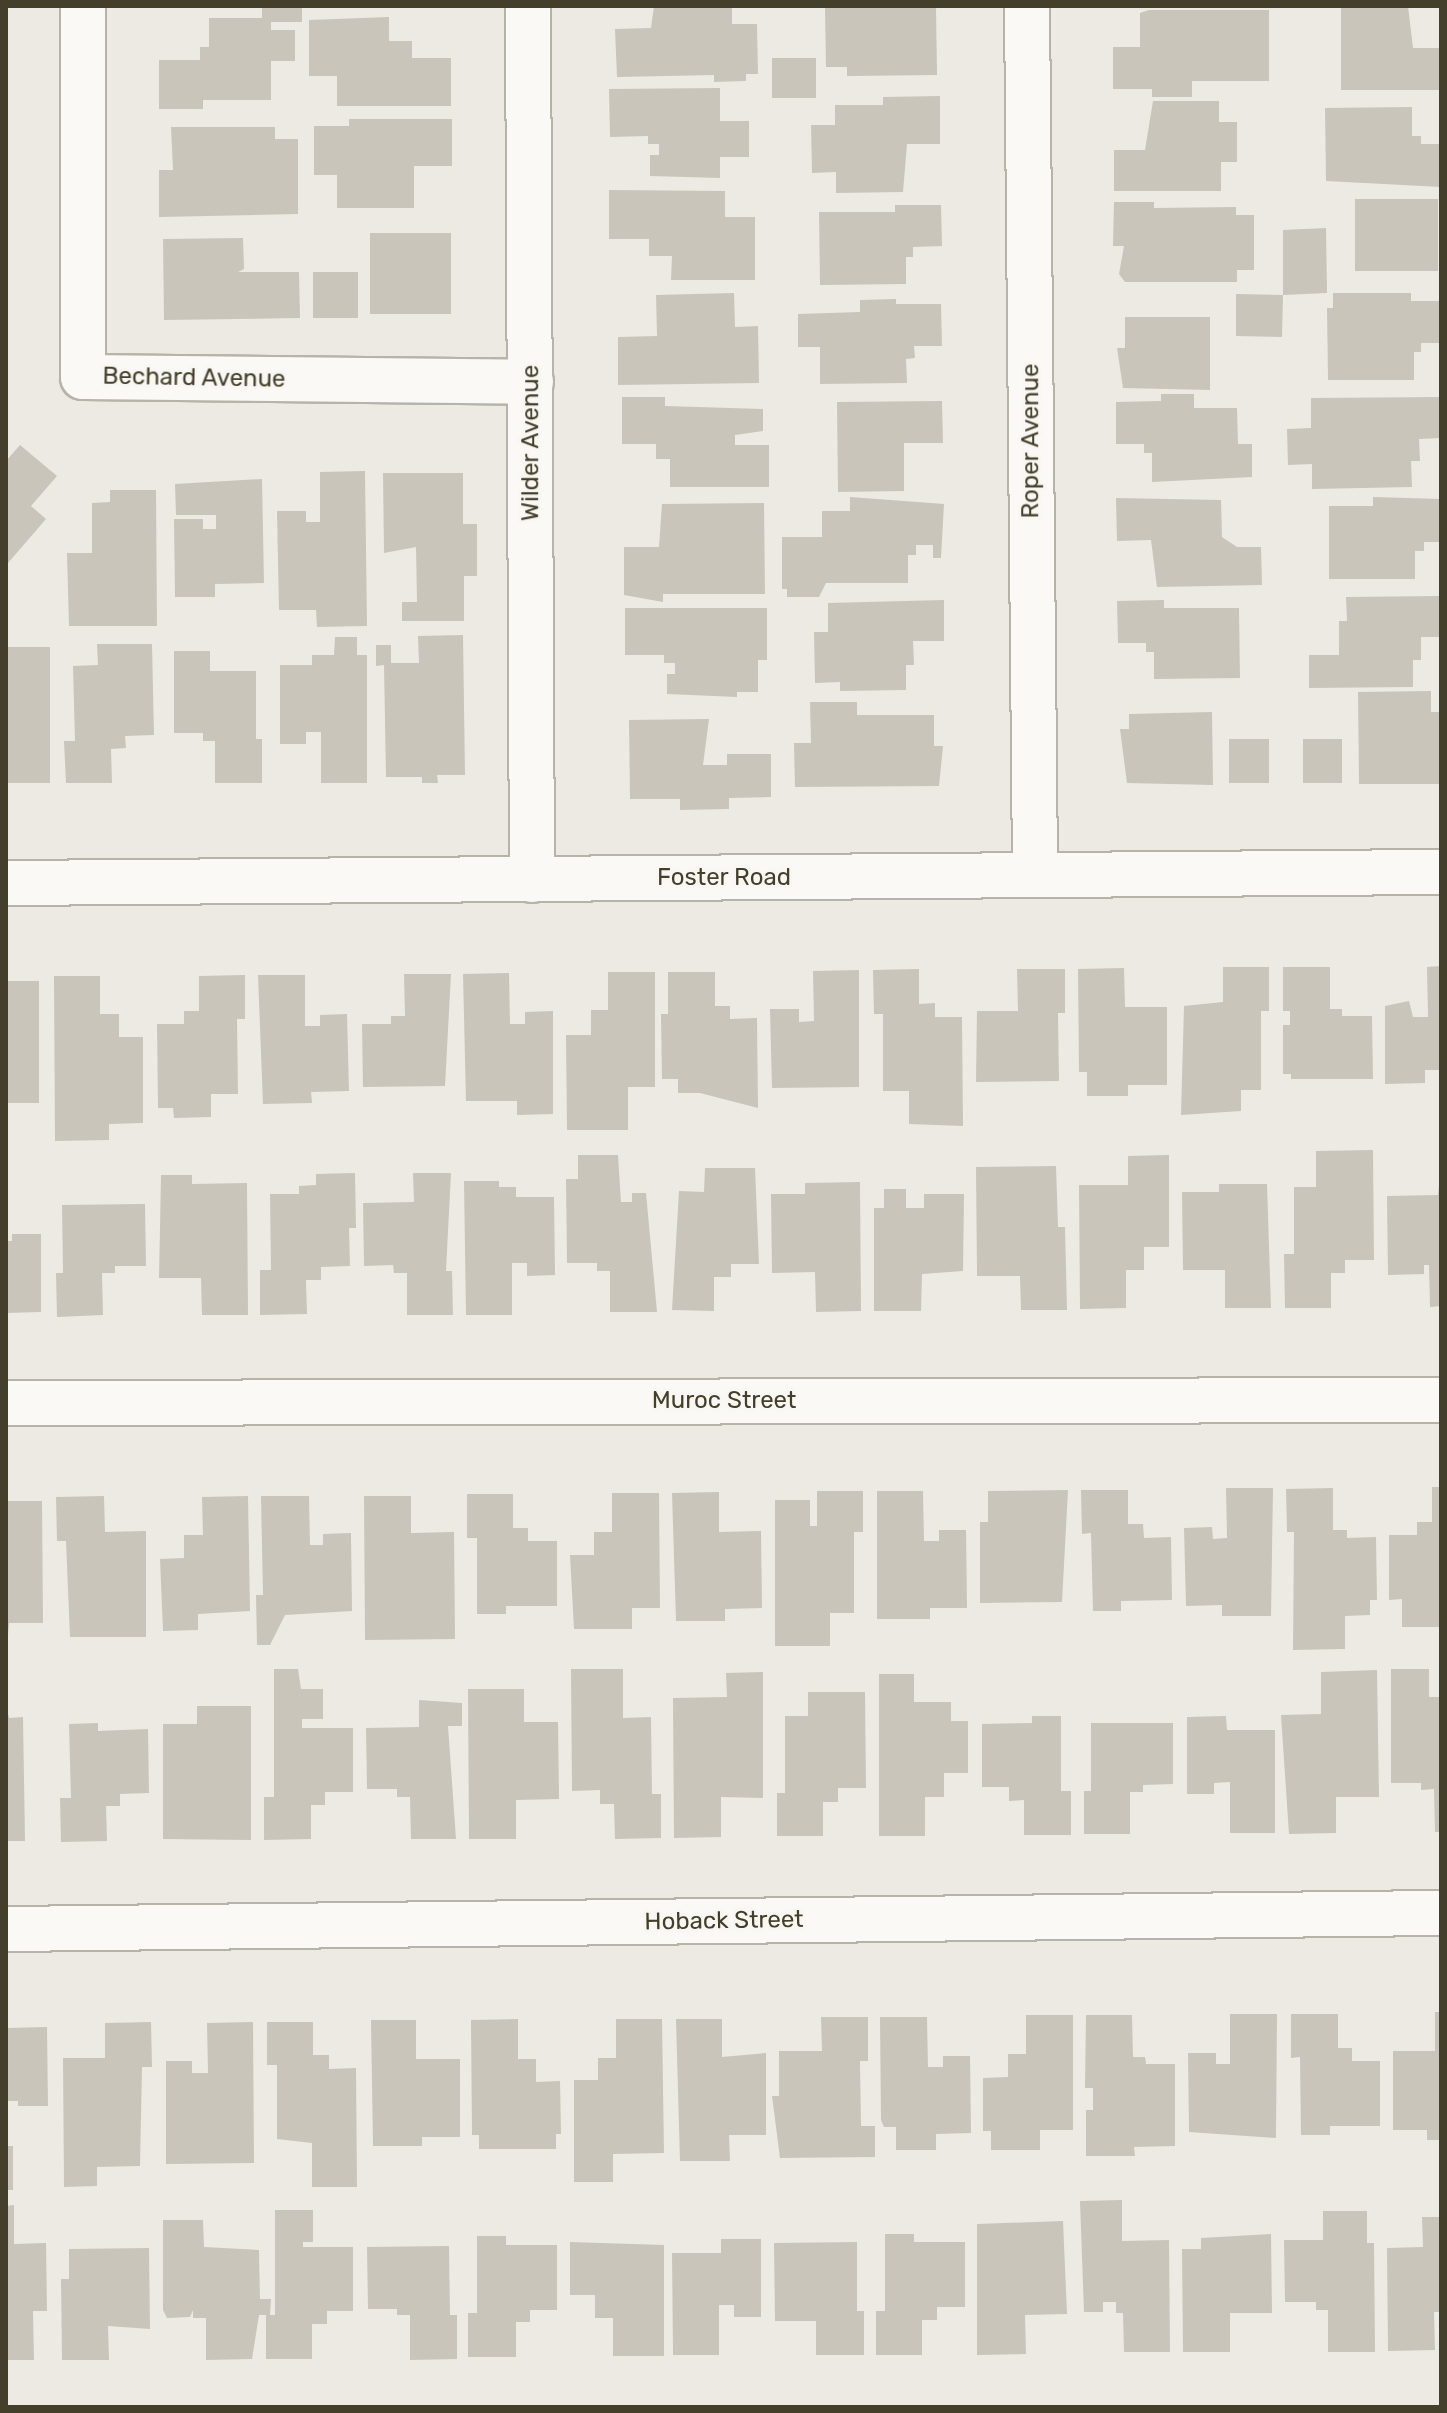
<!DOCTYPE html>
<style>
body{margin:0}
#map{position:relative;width:1447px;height:2413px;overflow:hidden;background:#eceae3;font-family:Rubik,sans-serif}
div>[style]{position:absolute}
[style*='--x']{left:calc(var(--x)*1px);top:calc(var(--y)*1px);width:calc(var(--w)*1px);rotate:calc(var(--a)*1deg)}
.building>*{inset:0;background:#c9c5ba;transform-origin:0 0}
.roads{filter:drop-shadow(2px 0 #b6b3a8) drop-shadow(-2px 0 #b6b3a8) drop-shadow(0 2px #b6b3a8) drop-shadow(0 -2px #b6b3a8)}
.minor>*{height:44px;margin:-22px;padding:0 22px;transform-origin:22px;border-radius:22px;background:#faf9f6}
span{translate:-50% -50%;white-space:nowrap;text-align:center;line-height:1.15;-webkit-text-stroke:7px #f9f7f3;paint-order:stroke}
.street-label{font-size:24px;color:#443f2a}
.frame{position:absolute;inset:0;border:8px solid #443f2a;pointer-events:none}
</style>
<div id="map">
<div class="building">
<div style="clip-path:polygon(262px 6px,302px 6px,302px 22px,271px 22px,271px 30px,295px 30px,295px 61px,271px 61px,271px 100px,203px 100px,203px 109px,159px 109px,159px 60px,200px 60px,200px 47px,209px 47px,209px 18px,262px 18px)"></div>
<div style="clip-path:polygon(654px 6px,732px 6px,732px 24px,757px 24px,758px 74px,746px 74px,746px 81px,714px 82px,714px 75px,617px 77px,615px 29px,651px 28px)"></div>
<div style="clip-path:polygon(825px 6px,936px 6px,937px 75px,847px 76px,847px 67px,826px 67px)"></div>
<div style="clip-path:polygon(1341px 6px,1408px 6px,1413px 48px,1441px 48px,1441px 90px,1341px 90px)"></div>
<div style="clip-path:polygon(1149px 10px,1269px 10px,1269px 81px,1192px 81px,1192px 97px,1152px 97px,1152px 89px,1113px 89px,1113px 47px,1140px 47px,1140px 13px)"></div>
<div style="clip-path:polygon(389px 17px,389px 41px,412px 41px,412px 58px,451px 58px,451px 106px,337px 106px,337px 76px,309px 76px,309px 20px)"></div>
<div style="left:772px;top:58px;width:44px;height:40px"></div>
<div style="clip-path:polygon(720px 88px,720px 121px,749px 121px,749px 157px,720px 157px,720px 178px,650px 176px,650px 155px,659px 155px,659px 144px,648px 144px,648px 136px,610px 137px,609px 89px)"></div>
<div style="clip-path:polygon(940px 96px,940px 144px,907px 144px,903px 192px,836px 193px,836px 172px,812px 173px,811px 125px,835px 125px,835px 105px,883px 105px,883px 97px)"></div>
<div style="clip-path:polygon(1153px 101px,1219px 101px,1219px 122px,1237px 122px,1237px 162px,1221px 162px,1221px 191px,1114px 191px,1114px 150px,1145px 150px)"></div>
<div style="clip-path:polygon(1412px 107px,1412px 136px,1421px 136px,1421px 144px,1441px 144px,1441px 187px,1326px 181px,1325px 108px)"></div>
<div style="clip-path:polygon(349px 119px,452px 119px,452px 166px,414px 166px,414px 208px,337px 208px,337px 175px,314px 175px,314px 126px,349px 126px)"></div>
<div style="clip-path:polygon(171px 127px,275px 127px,275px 139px,298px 139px,298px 214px,159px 217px,159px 170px,173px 170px)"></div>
<div style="clip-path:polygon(609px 190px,725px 191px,725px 217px,755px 217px,755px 280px,671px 280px,672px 256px,649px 256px,649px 239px,609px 239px)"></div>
<div style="left:1355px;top:199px;width:83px;height:72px"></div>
<div style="clip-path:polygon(1114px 202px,1154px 202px,1154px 208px,1236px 207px,1236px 215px,1254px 215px,1254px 270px,1237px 270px,1237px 282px,1125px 282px,1119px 274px,1124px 246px,1113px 246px)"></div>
<div style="clip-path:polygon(895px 205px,941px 205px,942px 246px,913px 247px,913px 257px,906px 257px,906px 284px,820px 285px,819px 212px,895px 212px)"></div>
<div style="clip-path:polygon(1326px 228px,1327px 293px,1283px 295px,1282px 337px,1236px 336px,1236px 294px,1283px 295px,1283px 230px)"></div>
<div style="left:370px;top:233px;width:81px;height:81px"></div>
<div style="clip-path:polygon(243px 238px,244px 269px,238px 272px,299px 272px,300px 318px,164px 320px,163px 239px)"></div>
<div style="left:313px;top:272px;width:45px;height:46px"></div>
<div style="clip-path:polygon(734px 293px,735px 327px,758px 326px,759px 383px,618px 385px,618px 337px,657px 336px,656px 295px)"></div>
<div style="clip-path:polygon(1333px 293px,1411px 293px,1411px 301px,1441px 301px,1441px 343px,1421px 343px,1421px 352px,1414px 352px,1414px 380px,1328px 380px,1327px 308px,1333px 308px)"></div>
<div style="clip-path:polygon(896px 299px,896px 304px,941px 304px,942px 346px,914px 346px,915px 358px,906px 359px,907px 383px,820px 384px,820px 347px,798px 347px,798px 314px,860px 312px,860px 300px)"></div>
<div style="clip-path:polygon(1125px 317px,1210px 317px,1210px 390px,1123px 388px,1117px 348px,1125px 348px)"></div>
<div style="clip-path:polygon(1161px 394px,1194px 394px,1194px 408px,1237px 408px,1238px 444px,1252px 444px,1252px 477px,1152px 482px,1152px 453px,1144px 453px,1144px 444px,1116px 444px,1116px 402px,1161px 401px)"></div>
<div style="clip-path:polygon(622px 397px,665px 397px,665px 406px,763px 409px,763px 431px,735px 435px,735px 445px,769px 445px,769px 487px,670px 487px,670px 459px,656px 459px,656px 444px,622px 444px)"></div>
<div style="clip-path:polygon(1441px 397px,1441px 438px,1419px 439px,1420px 461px,1411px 461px,1412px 487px,1312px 489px,1312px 464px,1288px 465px,1287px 429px,1311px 428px,1311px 398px)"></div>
<div style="clip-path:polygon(942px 401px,943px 443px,904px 443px,904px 491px,838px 492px,837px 402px)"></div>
<div style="clip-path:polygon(20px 445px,57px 476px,31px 506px,46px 519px,8px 563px,6px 461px)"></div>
<div style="clip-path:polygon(365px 471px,367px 626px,317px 627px,316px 610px,279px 610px,277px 511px,306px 511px,306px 522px,320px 522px,320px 472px)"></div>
<div style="clip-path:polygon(383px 473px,463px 473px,463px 524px,477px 524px,477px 576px,464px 576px,464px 621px,402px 621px,402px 602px,417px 602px,416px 547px,384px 553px)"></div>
<div style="clip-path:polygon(262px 479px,264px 583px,215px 584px,215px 597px,175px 597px,174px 519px,203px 519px,203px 529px,216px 529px,216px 515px,176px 515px,175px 484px)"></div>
<div style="clip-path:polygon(110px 490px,156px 490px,157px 626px,69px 626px,67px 553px,92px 553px,92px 503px,110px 502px)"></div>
<div style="clip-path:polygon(850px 497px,944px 504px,941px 558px,933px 558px,933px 545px,916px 545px,916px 555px,908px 555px,908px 583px,826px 583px,819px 597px,787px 597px,787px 589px,782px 589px,782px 537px,822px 537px,822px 511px,850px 511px)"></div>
<div style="clip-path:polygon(1373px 497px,1441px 499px,1441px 542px,1424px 542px,1424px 551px,1415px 551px,1415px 579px,1329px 579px,1329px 506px,1373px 506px)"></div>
<div style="clip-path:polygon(1116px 498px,1221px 500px,1222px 537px,1237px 547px,1261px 547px,1262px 585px,1157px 587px,1151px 540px,1117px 541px)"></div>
<div style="clip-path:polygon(764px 503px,765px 594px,663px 594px,663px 602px,624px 595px,624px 547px,659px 547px,662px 504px)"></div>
<div style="clip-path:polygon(1441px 596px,1441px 637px,1421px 637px,1421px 660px,1413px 660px,1413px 687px,1309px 688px,1309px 655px,1339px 655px,1339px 621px,1347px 621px,1346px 597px)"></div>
<div style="clip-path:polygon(944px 600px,944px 641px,913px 641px,914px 665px,906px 665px,906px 690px,840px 691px,840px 682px,815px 683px,814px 632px,828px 632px,828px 603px)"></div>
<div style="clip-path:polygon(1164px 600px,1164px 608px,1239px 608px,1240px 678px,1154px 679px,1154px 652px,1146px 652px,1146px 643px,1118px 643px,1117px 601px)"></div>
<div style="clip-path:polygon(625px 608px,767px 608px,767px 660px,758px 660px,758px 692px,737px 692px,737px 697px,667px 694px,667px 674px,675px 674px,675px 663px,664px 663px,664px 655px,625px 655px)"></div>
<div style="clip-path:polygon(463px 635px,465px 775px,437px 775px,438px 783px,422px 783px,422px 777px,386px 777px,384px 665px,376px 666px,376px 645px,391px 645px,391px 663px,419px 663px,418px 636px)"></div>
<div style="clip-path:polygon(335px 637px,357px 637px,357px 655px,367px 655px,367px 783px,321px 783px,321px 732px,306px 732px,306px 744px,280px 744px,280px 665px,312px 665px,312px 655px,334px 655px)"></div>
<div style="clip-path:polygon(97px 644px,152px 644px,154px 735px,125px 736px,126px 748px,111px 749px,112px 783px,66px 783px,64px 741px,75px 741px,73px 666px,98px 665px)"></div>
<div style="left:50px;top:647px;width:136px;height:44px;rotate:90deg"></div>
<div style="clip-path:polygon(174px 651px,210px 651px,210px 671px,256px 671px,256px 739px,262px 739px,262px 783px,215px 783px,215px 741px,203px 741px,203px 733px,174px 733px)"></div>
<div style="clip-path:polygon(1431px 691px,1431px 712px,1441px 712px,1441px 784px,1359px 784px,1358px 692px)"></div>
<div style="clip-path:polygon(810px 702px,857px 702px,857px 715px,934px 715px,934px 746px,943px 746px,939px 786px,795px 787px,794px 743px,811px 743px)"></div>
<div style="clip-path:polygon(1212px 712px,1213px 785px,1127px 783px,1120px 729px,1129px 729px,1129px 714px)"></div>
<div style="clip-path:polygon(709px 719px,703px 765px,727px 765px,727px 754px,771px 754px,771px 797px,729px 798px,729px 809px,680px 810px,680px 799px,630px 799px,629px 720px)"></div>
<div style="left:1229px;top:739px;width:40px;height:44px"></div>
<div style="left:1303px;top:739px;width:39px;height:44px"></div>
<div style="clip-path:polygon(1441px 966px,1441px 1070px,1425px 1070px,1425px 1083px,1385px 1084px,1385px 1006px,1409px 1001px,1413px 1017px,1428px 1017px,1427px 967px)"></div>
<div style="clip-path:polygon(1223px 967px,1269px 967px,1269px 1011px,1261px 1011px,1261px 1090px,1241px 1090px,1241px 1111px,1181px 1115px,1184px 1006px,1223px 1002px)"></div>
<div style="clip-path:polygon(1283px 967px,1330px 967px,1330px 1009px,1342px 1009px,1342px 1016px,1372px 1016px,1373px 1079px,1291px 1079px,1291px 1074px,1283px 1074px,1283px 1025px,1290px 1025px,1290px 1011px,1283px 1011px)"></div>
<div style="clip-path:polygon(1124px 968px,1125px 1007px,1167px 1007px,1167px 1085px,1128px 1085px,1128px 1096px,1087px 1096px,1087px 1072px,1079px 1072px,1078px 969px)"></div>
<div style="clip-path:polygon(919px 969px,919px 1004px,935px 1003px,935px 1017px,962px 1017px,963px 1126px,909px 1124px,909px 1091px,883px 1091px,883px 1014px,874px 1014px,873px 970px)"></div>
<div style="clip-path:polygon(1017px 969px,1065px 969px,1065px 1013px,1058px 1013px,1059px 1081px,976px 1082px,977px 1011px,1018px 1011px)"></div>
<div style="clip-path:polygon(859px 970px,859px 1087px,772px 1088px,770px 1009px,799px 1009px,799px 1022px,814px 1021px,813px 971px)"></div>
<div style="clip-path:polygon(608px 972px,655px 972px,655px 1087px,628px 1087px,628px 1130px,567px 1130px,566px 1035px,591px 1035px,591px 1010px,608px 1010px)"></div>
<div style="clip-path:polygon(668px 972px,715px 972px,715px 1006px,730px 1006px,730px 1019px,757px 1018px,758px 1108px,700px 1093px,678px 1093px,678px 1079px,662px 1079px,661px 1014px,668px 1014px)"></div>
<div style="clip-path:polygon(509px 973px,510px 1024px,525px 1024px,525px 1012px,553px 1011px,553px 1114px,517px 1115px,517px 1101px,466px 1101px,463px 974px)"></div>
<div style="clip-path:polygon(404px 974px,451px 974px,445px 1086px,363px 1087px,362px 1024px,391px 1024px,391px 1016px,405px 1016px)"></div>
<div style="clip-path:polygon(245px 975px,245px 1019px,237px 1019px,238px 1094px,211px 1094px,211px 1117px,174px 1118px,173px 1108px,158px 1108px,157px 1024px,184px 1024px,184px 1011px,199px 1011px,199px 976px)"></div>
<div style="clip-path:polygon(258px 975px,305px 975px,305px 1026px,320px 1026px,320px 1015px,347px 1014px,349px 1091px,311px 1092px,312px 1103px,263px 1104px)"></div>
<div style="clip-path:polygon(54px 976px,100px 976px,100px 1014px,119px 1014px,119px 1037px,143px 1037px,143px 1123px,109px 1124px,109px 1140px,55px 1141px)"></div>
<div style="left:6px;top:981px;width:33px;height:122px"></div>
<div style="clip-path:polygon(1373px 1150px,1374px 1260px,1345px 1260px,1345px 1273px,1331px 1273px,1331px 1308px,1285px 1308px,1284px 1254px,1294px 1254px,1294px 1187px,1316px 1187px,1316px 1151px)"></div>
<div style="clip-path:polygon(578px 1155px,618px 1155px,621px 1202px,632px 1202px,632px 1193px,646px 1193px,657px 1312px,610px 1312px,610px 1271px,597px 1271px,597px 1263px,567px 1263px,566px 1179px,578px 1179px)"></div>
<div style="clip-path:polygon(1169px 1155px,1169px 1247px,1144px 1247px,1144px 1270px,1126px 1270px,1126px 1308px,1080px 1309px,1079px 1185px,1128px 1185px,1128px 1156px)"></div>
<div style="clip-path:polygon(1441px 1165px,1441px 1306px,1430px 1307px,1429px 1265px,1424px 1265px,1424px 1274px,1388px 1275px,1387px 1196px,1438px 1195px)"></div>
<div style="clip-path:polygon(1056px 1166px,1058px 1227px,1065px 1227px,1067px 1310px,1021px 1310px,1020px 1276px,977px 1276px,976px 1167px)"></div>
<div style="clip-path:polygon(705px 1168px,755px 1168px,759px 1264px,731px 1264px,731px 1277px,714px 1277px,714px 1311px,672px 1310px,679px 1191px,704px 1192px)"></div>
<div style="clip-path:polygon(355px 1173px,356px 1228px,349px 1228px,350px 1266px,321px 1267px,321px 1280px,306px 1280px,307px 1314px,260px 1315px,260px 1270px,271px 1270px,270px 1194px,299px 1194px,299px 1186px,316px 1185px,316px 1174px)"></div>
<div style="clip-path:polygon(413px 1173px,451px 1173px,446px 1271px,452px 1271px,453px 1315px,407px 1315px,407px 1273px,394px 1273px,393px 1265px,364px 1266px,363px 1203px,414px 1202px)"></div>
<div style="clip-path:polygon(161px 1175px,192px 1175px,192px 1184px,247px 1183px,248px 1315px,202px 1315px,201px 1278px,159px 1278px)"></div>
<div style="clip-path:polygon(464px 1181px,499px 1181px,499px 1187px,516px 1187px,516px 1197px,554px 1197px,555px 1275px,527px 1276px,527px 1263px,512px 1263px,512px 1315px,466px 1315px)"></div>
<div style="clip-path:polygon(860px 1182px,861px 1311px,816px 1312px,815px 1272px,772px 1273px,771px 1194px,805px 1194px,805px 1183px)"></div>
<div style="clip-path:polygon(1219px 1184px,1267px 1184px,1271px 1308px,1225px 1308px,1225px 1270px,1183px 1270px,1182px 1192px,1219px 1192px)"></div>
<div style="clip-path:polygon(884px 1189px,906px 1189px,906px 1208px,924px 1208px,924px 1194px,964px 1194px,963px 1271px,922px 1274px,921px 1311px,874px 1311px,874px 1208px,884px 1208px)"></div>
<div style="clip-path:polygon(145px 1204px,146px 1266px,115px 1266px,115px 1273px,102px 1273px,103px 1315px,57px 1317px,56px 1273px,63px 1273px,62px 1205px)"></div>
<div style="clip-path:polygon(12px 1234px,41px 1234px,41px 1312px,6px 1313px,6px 1241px,12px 1241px)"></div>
<div style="clip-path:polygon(1432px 1487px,1441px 1487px,1441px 1627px,1402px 1627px,1402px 1599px,1389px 1600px,1389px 1535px,1417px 1535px,1417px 1522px,1432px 1522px)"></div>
<div style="clip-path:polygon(1226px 1488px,1273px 1488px,1271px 1616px,1222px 1616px,1222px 1605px,1186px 1606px,1184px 1528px,1212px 1527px,1213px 1539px,1227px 1538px)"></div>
<div style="clip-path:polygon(1333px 1488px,1333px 1530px,1347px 1530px,1347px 1538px,1376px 1537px,1377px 1600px,1370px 1600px,1370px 1615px,1345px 1616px,1345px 1649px,1293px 1650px,1294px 1532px,1287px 1532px,1286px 1489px)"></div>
<div style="clip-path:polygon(1068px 1490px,1062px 1602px,980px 1603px,980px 1522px,988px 1522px,988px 1491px)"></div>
<div style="clip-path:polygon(1081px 1490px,1128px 1490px,1128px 1524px,1143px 1524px,1144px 1538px,1171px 1537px,1172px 1600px,1121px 1601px,1121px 1611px,1093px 1611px,1091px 1533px,1082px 1534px)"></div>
<div style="clip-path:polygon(817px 1491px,863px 1491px,863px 1532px,854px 1532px,854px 1613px,830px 1613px,830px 1646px,775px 1646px,775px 1500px,810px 1500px,810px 1526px,817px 1526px)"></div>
<div style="clip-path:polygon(877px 1491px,923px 1491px,924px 1541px,939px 1541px,939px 1530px,966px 1530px,967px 1608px,930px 1608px,930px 1619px,877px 1619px)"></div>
<div style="clip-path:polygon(719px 1492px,719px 1532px,761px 1531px,762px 1608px,725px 1609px,725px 1621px,676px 1621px,672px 1493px)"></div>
<div style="clip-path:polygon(612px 1493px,659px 1493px,660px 1608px,632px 1608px,632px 1629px,574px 1629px,570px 1555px,594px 1555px,594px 1532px,612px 1532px)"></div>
<div style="clip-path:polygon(467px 1494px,513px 1494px,513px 1528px,528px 1528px,528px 1541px,557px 1541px,557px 1606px,506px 1606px,506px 1614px,477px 1614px,477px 1538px,467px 1538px)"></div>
<div style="clip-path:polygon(104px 1496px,105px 1532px,146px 1531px,146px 1637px,70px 1637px,66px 1541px,57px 1541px,56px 1497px)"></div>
<div style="clip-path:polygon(248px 1496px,250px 1611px,198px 1614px,198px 1630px,163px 1631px,160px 1559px,184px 1558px,184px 1535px,203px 1535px,202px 1497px)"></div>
<div style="clip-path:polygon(261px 1496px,309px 1496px,310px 1545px,323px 1545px,323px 1534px,351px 1533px,352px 1611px,285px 1615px,270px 1645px,257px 1645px,256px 1595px,263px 1595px)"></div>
<div style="clip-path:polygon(364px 1496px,411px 1496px,411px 1533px,454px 1532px,455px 1639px,365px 1640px)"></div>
<div style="clip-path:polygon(6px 1501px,42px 1501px,43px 1623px,9px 1623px,6px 1661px)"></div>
<div style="clip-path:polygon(274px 1669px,298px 1669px,301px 1689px,323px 1689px,323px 1719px,302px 1719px,302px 1728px,353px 1728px,353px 1792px,325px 1792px,325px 1805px,311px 1805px,311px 1839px,264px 1840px,264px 1797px,274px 1797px)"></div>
<div style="clip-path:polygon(571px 1669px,623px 1669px,623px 1718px,651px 1717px,652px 1794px,661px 1794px,661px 1838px,615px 1839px,614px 1804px,600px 1804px,600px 1790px,572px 1791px)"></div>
<div style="clip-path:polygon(1391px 1669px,1429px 1669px,1429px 1697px,1441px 1697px,1441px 1832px,1435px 1832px,1434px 1789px,1421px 1790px,1421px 1783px,1391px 1783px)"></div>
<div style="clip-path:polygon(1377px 1670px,1379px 1797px,1336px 1797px,1336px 1833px,1289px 1834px,1281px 1715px,1321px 1714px,1321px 1672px)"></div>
<div style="clip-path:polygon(763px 1672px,763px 1798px,721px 1797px,721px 1837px,674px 1838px,673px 1698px,727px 1697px,726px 1673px)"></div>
<div style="clip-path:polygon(879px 1674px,914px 1674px,914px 1702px,951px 1702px,951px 1721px,968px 1721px,968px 1773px,944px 1773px,944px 1797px,925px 1797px,925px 1836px,879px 1836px)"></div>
<div style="clip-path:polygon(468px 1689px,524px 1689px,524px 1722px,558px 1722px,559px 1799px,516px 1800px,516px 1839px,469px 1839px)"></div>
<div style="clip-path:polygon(808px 1692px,865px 1692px,866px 1788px,838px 1788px,838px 1802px,823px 1802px,823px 1836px,777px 1836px,777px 1793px,785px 1793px,785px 1716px,808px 1716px)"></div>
<div style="clip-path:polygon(419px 1700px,462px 1703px,462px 1726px,448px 1726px,456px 1839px,411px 1839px,410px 1797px,397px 1797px,397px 1789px,367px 1789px,366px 1728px,419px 1727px)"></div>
<div style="clip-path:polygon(6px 1705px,9px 1718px,23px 1717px,25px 1841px,6px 1841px)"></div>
<div style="clip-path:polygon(197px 1706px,251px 1706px,251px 1840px,163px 1839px,163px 1724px,197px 1724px)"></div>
<div style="clip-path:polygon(1032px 1716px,1061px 1716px,1061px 1791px,1071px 1791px,1071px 1835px,1024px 1835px,1024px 1800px,1009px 1801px,1009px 1787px,982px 1787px,982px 1724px,1032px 1723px)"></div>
<div style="clip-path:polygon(1226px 1716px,1227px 1730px,1275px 1730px,1275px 1833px,1230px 1833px,1230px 1782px,1214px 1783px,1214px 1794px,1187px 1794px,1187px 1717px)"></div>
<div style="clip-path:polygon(98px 1723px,98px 1731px,148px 1729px,149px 1793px,120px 1794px,120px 1806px,106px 1806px,107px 1841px,61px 1842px,60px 1798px,71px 1798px,69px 1724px)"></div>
<div style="clip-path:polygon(1091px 1723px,1173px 1723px,1173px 1784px,1143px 1785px,1143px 1792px,1130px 1792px,1130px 1834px,1084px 1834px,1084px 1791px,1091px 1791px)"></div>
<div style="clip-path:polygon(1435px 2012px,1441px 2012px,1441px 2140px,1427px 2140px,1427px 2130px,1393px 2130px,1393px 2051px,1435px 2051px)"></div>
<div style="clip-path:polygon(1230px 2014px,1277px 2014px,1276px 2138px,1189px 2132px,1188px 2053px,1216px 2053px,1216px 2064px,1230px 2064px)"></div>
<div style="clip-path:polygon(1291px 2014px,1338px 2014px,1338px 2048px,1352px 2048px,1352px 2061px,1380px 2061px,1380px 2126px,1330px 2126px,1330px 2135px,1301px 2135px,1300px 2057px,1291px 2058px)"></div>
<div style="clip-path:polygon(1026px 2015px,1073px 2015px,1073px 2130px,1040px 2130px,1040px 2150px,991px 2150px,991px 2131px,983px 2131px,983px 2078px,1008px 2077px,1008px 2054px,1026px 2054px)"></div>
<div style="clip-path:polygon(1086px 2015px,1132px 2015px,1133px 2057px,1145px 2057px,1146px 2064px,1175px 2064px,1175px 2146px,1134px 2147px,1135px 2156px,1086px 2156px,1086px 2110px,1093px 2110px,1093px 2088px,1085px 2088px)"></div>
<div style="clip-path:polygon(821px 2017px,868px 2017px,868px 2061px,860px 2061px,861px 2126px,875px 2126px,875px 2157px,780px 2158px,772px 2096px,779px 2096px,779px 2051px,822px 2051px)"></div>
<div style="clip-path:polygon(880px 2017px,927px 2017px,928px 2067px,943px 2067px,943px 2056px,970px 2056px,971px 2133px,936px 2134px,936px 2150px,896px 2150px,896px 2127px,884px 2127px,881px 2120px)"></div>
<div style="clip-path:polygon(518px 2019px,518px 2059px,536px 2059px,536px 2082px,560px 2081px,561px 2134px,556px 2134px,556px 2149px,479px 2149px,479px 2135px,472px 2135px,471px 2020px)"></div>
<div style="clip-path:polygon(616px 2019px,662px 2019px,664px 2153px,613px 2154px,613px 2182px,574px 2182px,574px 2080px,598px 2080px,598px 2058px,616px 2058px)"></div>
<div style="clip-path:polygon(676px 2019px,722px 2019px,722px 2057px,766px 2053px,766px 2135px,729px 2135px,730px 2161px,680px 2161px)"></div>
<div style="clip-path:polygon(371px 2020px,416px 2020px,416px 2059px,460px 2059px,460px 2137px,422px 2137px,422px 2146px,373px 2146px)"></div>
<div style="clip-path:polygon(151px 2022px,152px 2067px,142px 2067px,140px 2166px,97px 2167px,97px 2186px,64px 2187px,63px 2058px,105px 2058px,105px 2023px)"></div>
<div style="clip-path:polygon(253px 2022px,254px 2163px,166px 2164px,166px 2061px,192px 2061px,192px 2073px,208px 2073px,207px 2023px)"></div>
<div style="clip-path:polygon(267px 2022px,313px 2022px,313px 2055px,329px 2055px,329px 2069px,356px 2068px,357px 2187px,312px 2187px,312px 2143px,277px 2139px,277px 2065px,267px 2065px)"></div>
<div style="clip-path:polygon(47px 2027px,48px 2106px,18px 2106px,18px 2101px,6px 2101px,6px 2028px)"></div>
<div style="left:6px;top:2146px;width:7px;height:44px"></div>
<div style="clip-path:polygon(1122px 2200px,1122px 2241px,1169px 2240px,1170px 2352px,1124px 2352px,1123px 2313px,1116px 2313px,1116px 2302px,1103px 2302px,1103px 2312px,1084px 2312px,1080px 2201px)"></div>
<div style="clip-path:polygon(14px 2205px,14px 2244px,46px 2243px,47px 2311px,33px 2311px,34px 2360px,6px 2360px,6px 2206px)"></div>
<div style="clip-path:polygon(275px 2210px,313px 2210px,313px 2242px,303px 2242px,303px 2247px,353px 2247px,353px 2311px,327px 2311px,327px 2324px,312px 2324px,312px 2359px,266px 2359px,266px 2315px,259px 2315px,252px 2359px,206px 2360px,206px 2318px,193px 2318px,193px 2310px,190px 2317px,167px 2318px,163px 2310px,163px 2220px,203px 2220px,204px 2247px,259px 2250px,260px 2299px,271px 2299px,270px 2315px,275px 2315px)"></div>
<div style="clip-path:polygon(1323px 2211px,1367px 2211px,1367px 2243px,1374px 2243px,1375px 2352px,1328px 2352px,1328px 2310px,1316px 2310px,1316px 2302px,1285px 2302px,1284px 2240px,1323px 2240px)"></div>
<div style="clip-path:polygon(1422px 2217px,1441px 2217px,1441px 2312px,1434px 2312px,1435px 2350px,1388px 2351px,1387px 2248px,1423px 2247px)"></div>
<div style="clip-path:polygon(1063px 2221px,1067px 2314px,1025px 2315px,1026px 2354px,977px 2355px,977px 2224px)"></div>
<div style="clip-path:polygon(885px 2234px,914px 2234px,914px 2242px,965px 2242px,965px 2307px,937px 2307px,937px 2320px,922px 2320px,922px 2355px,876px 2355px,876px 2311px,885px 2311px)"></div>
<div style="clip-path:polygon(1271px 2234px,1272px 2313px,1230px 2313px,1230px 2352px,1183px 2352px,1182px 2249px,1201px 2249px,1201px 2238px)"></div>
<div style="clip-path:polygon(477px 2236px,506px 2236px,506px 2245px,557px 2245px,557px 2310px,530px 2310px,530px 2322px,516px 2322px,516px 2357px,468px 2357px,468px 2313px,477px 2313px)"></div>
<div style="clip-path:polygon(721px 2239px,761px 2239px,761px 2317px,734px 2317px,734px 2305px,719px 2305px,719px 2355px,673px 2355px,672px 2253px,721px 2253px)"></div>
<div style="clip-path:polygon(570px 2242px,664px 2245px,664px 2356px,613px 2356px,613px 2318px,595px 2318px,595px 2295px,570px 2295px)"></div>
<div style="clip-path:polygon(857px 2242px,857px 2311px,864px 2311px,864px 2355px,816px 2355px,816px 2321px,775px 2321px,774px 2243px)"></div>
<div style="clip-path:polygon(449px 2246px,450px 2315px,457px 2315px,457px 2359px,410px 2360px,410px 2315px,397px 2315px,397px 2309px,368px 2309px,367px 2247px)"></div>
<div style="clip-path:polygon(149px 2248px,150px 2329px,108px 2326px,109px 2360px,62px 2360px,61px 2279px,69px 2279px,69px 2249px)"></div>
</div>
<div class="roads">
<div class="minor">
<div style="--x:83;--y:6;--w:371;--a:90"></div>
<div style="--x:83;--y:377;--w:448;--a:0.6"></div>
<div style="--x:528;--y:6;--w:874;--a:89.74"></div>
<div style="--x:1027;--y:6;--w:869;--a:89.47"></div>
<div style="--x:6;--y:883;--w:1435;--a:-0.44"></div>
<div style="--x:6;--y:1403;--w:1435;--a:-0.12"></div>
<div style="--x:6;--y:1929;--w:1435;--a:-0.64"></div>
</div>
</div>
<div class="street-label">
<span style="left:194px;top:378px;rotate:1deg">Bechard Avenue</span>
<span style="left:1031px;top:441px;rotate:-90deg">Roper Avenue</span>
<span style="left:531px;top:443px;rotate:-90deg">Wilder Avenue</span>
<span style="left:724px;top:878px">Foster Road</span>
<span style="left:724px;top:1401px">Muroc Street</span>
<span style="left:724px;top:1921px;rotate:-1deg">Hoback Street</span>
</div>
<div class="frame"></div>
</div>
